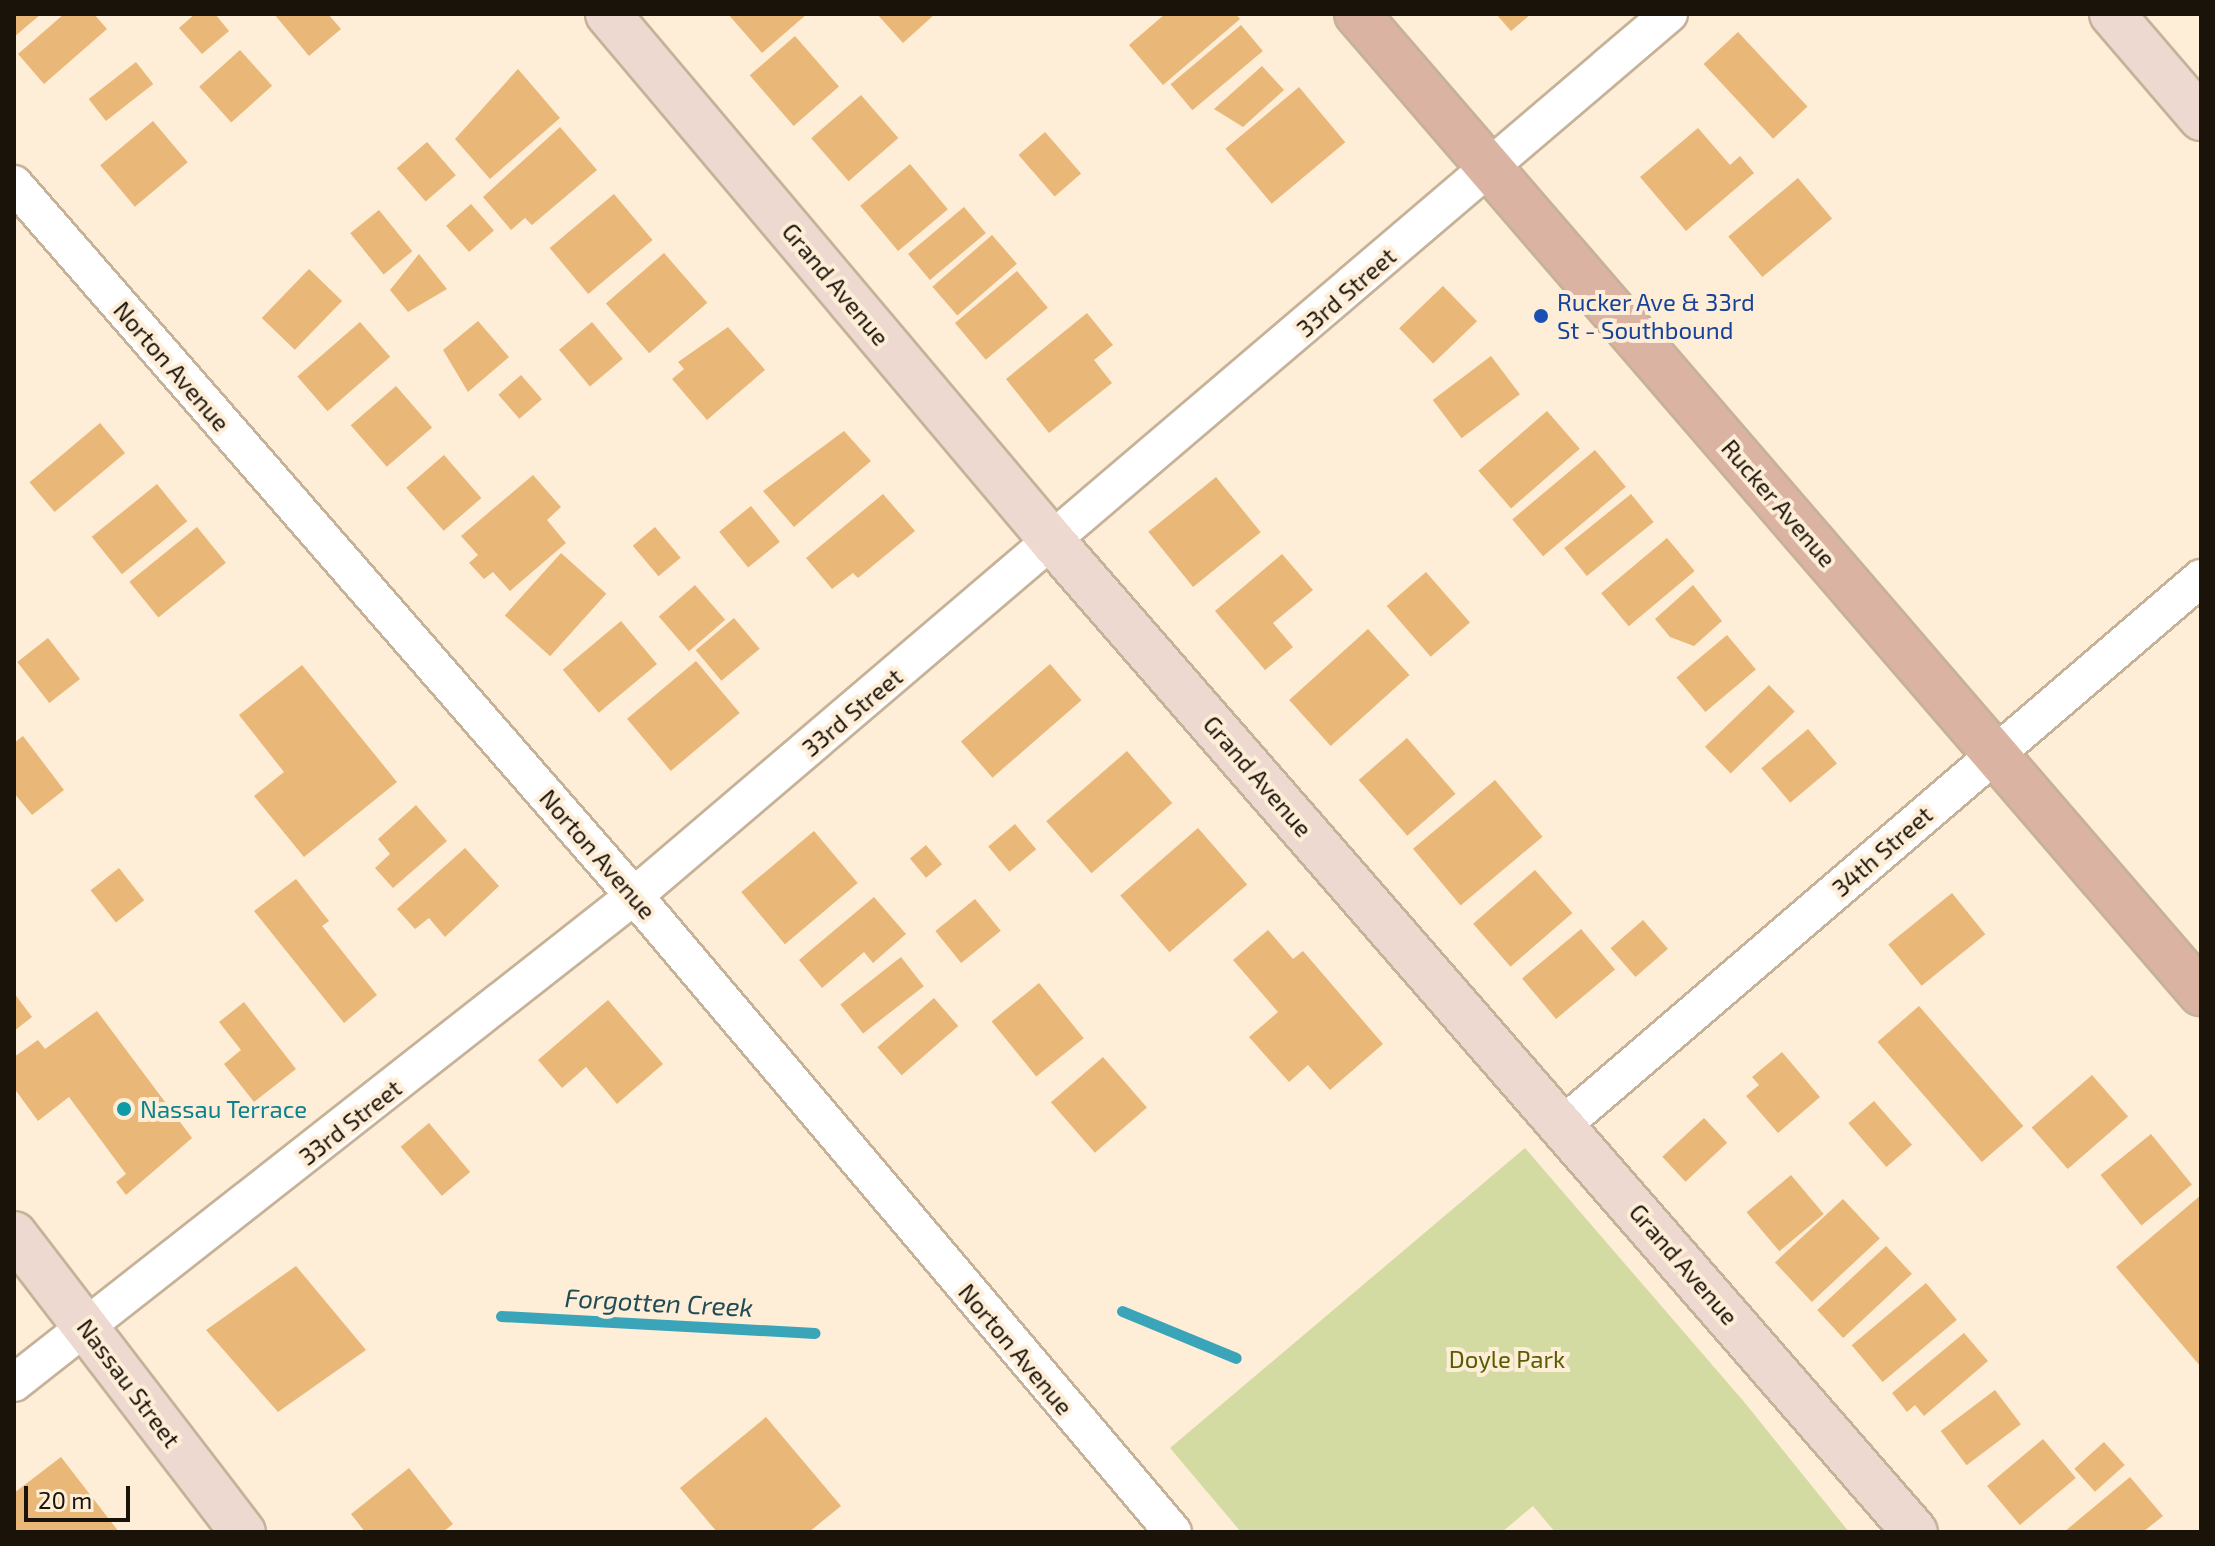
<!DOCTYPE html>
<style>
body{margin:0}
#map{position:relative;width:2215px;height:1546px;overflow:hidden;background:#feedd7;font-family:"Exo 2",sans-serif}
div>[style]{position:absolute}
[style*='--x']{left:calc(var(--x)*1px);top:calc(var(--y)*1px);width:calc(var(--w)*1px);rotate:calc(var(--a)*1deg)}
.green>*{inset:0;background:#d3dba3}
.stream>*{height:11px;margin:-5.5px;padding:0 5.5px;transform-origin:5.5px;border-radius:5.5px;background:#3aa4b8}
.building>*{inset:0;background:#e9b878;transform-origin:0 0}
.roads{filter:drop-shadow(2px 0 #c6b298) drop-shadow(-2px 0 #c6b298) drop-shadow(0 2px #c6b298) drop-shadow(0 -2px #c6b298)}
.street>*{height:36px;margin:-18px;padding:0 18px;transform-origin:18px;border-radius:18px;background:#fff}
.secondary>*{height:44px;margin:-22px;padding:0 22px;transform-origin:22px;border-radius:22px;background:#edd9d0}
.primary>*{height:44px;margin:-22px;padding:0 22px;transform-origin:22px;border-radius:22px;background:#dbb3a2}
.dots>*{width:22px;height:22px;translate:-50% -50%;box-sizing:border-box;border:4px solid #feedd7;border-radius:50%}
span{translate:-50% -50%;white-space:nowrap;text-align:center;line-height:1.15;-webkit-text-stroke:8px #feedd7;paint-order:stroke}
.street-label{font-size:24px;color:#1a1309}
.transit-label{font-size:24px;color:#164399}
.left{translate:0 -50%;text-align:left}
.culture-label{font-size:24px;color:#0d838f}
.park-label{font-size:24px;color:#575e02}
.water-label{font-size:26px;color:#1e4b55;font-style:italic}
.frame{position:absolute;inset:0;border:16px solid #1a1309;pointer-events:none}
.scale{position:absolute;left:24px;top:1486px;width:106px;height:36px;box-sizing:border-box;border:4px solid #1a1309;border-top:0;padding-left:10px;font-size:24px;line-height:28px;white-space:nowrap;color:#1a1309;-webkit-text-stroke:6px #feedd7;paint-order:stroke}
</style>
<div id="map">
<div class="green">
<div style="clip-path:polygon(1525px 1148px,1745px 1403px,1849px 1532px,1555px 1532px,1533px 1506px,1502px 1532px,1241px 1532px,1170px 1448px)"></div>
</div>
<div class="stream">
<div style="--x:1122;--y:1311;--w:123;--a:22.4"></div>
<div style="--x:501;--y:1316;--w:314;--a:3.1"></div>
</div>
<div class="building">
<div style="clip-path:polygon(14px 14px,41px 14px,14px 37px)"></div>
<div style="clip-path:polygon(64px 14px,94px 14px,107px 29px,44px 84px,18px 54px)"></div>
<div style="clip-path:polygon(195px 14px,215px 14px,229px 31px,202px 54px,179px 28px)"></div>
<div style="clip-path:polygon(274px 14px,328px 14px,341px 29px,309px 56px)"></div>
<div style="clip-path:polygon(728px 14px,807px 14px,762px 53px)"></div>
<div style="clip-path:polygon(877px 14px,935px 14px,903px 43px)"></div>
<div style="clip-path:polygon(1165px 14px,1236px 14px,1240px 19px,1163px 85px,1129px 45px)"></div>
<div style="clip-path:polygon(1496px 14px,1531px 14px,1511px 31px)"></div>
<div style="left:1241px;top:25px;width:34px;height:92px;rotate:50deg"></div>
<div style="left:1738px;top:32px;width:102px;height:47px;rotate:47deg"></div>
<div style="left:795px;top:36px;width:67px;height:60px;rotate:49deg"></div>
<div style="left:240px;top:50px;width:48px;height:55px;rotate:48deg"></div>
<div style="left:136px;top:62px;width:28px;height:60px;rotate:52deg"></div>
<div style="clip-path:polygon(1262px 66px,1284px 90px,1243px 127px,1214px 109px)"></div>
<div style="clip-path:polygon(518px 69px,560px 118px,490px 179px,455px 139px)"></div>
<div style="left:1299px;top:87px;width:72px;height:96px;rotate:50deg"></div>
<div style="left:861px;top:95px;width:57px;height:66px;rotate:49deg"></div>
<div style="left:153px;top:121px;width:54px;height:69px;rotate:50deg"></div>
<div style="clip-path:polygon(560px 127px,597px 170px,532px 225px,525px 218px,511px 230px,483px 197px)"></div>
<div style="clip-path:polygon(1698px 128px,1730px 165px,1740px 156px,1754px 173px,1686px 231px,1640px 177px)"></div>
<div style="left:1045px;top:132px;width:55px;height:35px;rotate:49deg"></div>
<div style="left:427px;top:142px;width:44px;height:40px;rotate:49deg"></div>
<div style="left:910px;top:164px;width:59px;height:65px;rotate:50deg"></div>
<div style="left:1798px;top:178px;width:53px;height:91px;rotate:50deg"></div>
<div style="left:614px;top:194px;width:60px;height:84px;rotate:50deg"></div>
<div style="left:471px;top:204px;width:35px;height:33px;rotate:49deg"></div>
<div style="left:964px;top:207px;width:34px;height:73px;rotate:50deg"></div>
<div style="left:379px;top:210px;width:53px;height:37px;rotate:51deg"></div>
<div style="left:992px;top:235px;width:38px;height:79px;rotate:49deg"></div>
<div style="left:664px;top:253px;width:66px;height:77px;rotate:49deg"></div>
<div style="clip-path:polygon(419px 254px,447px 289px,408px 312px,390px 290px)"></div>
<div style="left:309px;top:269px;width:46px;height:68px;rotate:44deg"></div>
<div style="left:1017px;top:271px;width:48px;height:81px;rotate:50deg"></div>
<div style="left:1443px;top:286px;width:49px;height:61px;rotate:46deg"></div>
<div style="clip-path:polygon(1087px 313px,1113px 345px,1094px 360px,1112px 383px,1049px 433px,1006px 379px)"></div>
<div style="clip-path:polygon(478px 321px,509px 357px,468px 392px,443px 350px)"></div>
<div style="left:360px;top:322px;width:46px;height:83px;rotate:49deg"></div>
<div style="left:592px;top:322px;width:48px;height:43px;rotate:50deg"></div>
<div style="clip-path:polygon(728px 327px,765px 370px,707px 420px,672px 379px,684px 369px,678px 362px)"></div>
<div style="left:1491px;top:356px;width:48px;height:73px;rotate:53deg"></div>
<div style="left:521px;top:375px;width:32px;height:30px;rotate:49deg"></div>
<div style="left:396px;top:386px;width:55px;height:60px;rotate:49deg"></div>
<div style="left:1547px;top:411px;width:50px;height:91px;rotate:49deg"></div>
<div style="left:100px;top:423px;width:39px;height:92px;rotate:50deg"></div>
<div style="clip-path:polygon(844px 431px,871px 461px,794px 527px,763px 491px)"></div>
<div style="left:1595px;top:450px;width:48px;height:108px;rotate:50deg"></div>
<div style="left:444px;top:455px;width:57px;height:50px;rotate:49deg"></div>
<div style="clip-path:polygon(533px 475px,561px 507px,547px 520px,566px 543px,510px 591px,493px 572px,484px 579px,469px 563px,478px 555px,461px 536px)"></div>
<div style="left:1216px;top:477px;width:71px;height:87px;rotate:51deg"></div>
<div style="left:157px;top:484px;width:48px;height:84px;rotate:51deg"></div>
<div style="clip-path:polygon(883px 494px,915px 531px,858px 578px,853px 573px,832px 589px,806px 558px)"></div>
<div style="left:1631px;top:494px;width:36px;height:86px;rotate:51deg"></div>
<div style="left:751px;top:506px;width:46px;height:41px;rotate:51deg"></div>
<div style="left:197px;top:527px;width:46px;height:87px;rotate:51deg"></div>
<div style="left:655px;top:527px;width:40px;height:29px;rotate:50deg"></div>
<div style="left:1667px;top:538px;width:43px;height:86px;rotate:50deg"></div>
<div style="left:561px;top:553px;width:61px;height:84px;rotate:42deg"></div>
<div style="clip-path:polygon(1282px 554px,1313px 590px,1273px 623px,1293px 647px,1265px 670px,1215px 611px)"></div>
<div style="left:1426px;top:572px;width:67px;height:52px;rotate:49deg"></div>
<div style="left:695px;top:585px;width:46px;height:48px;rotate:49deg"></div>
<div style="clip-path:polygon(1693px 585px,1722px 621px,1694px 646px,1670px 637px,1655px 619px)"></div>
<div style="left:734px;top:618px;width:40px;height:50px;rotate:50deg"></div>
<div style="left:621px;top:621px;width:56px;height:76px;rotate:50deg"></div>
<div style="left:1368px;top:629px;width:62px;height:106px;rotate:48deg"></div>
<div style="left:1727px;top:635px;width:45px;height:66px;rotate:50deg"></div>
<div style="left:48px;top:638px;width:52px;height:39px;rotate:52deg"></div>
<div style="left:696px;top:661px;width:68px;height:90px;rotate:50deg"></div>
<div style="left:1050px;top:664px;width:48px;height:118px;rotate:49deg"></div>
<div style="clip-path:polygon(302px 665px,397px 782px,304px 857px,254px 796px,284px 772px,239px 715px)"></div>
<div style="left:1769px;top:685px;width:37px;height:89px;rotate:46deg"></div>
<div style="left:1808px;top:729px;width:45px;height:61px;rotate:50deg"></div>
<div style="clip-path:polygon(23px 736px,64px 790px,32px 815px,14px 793px,14px 743px)"></div>
<div style="left:1407px;top:738px;width:74px;height:64px;rotate:49deg"></div>
<div style="left:1127px;top:751px;width:69px;height:107px;rotate:49deg"></div>
<div style="left:1495px;top:780px;width:74px;height:107px;rotate:50deg"></div>
<div style="clip-path:polygon(416px 805px,447px 841px,393px 888px,375px 868px,390px 854px,378px 839px)"></div>
<div style="left:1015px;top:824px;width:33px;height:35px;rotate:50deg"></div>
<div style="left:1198px;top:828px;width:75px;height:103px;rotate:49deg"></div>
<div style="left:814px;top:831px;width:68px;height:95px;rotate:50deg"></div>
<div style="left:926px;top:845px;width:25px;height:21px;rotate:50deg"></div>
<div style="clip-path:polygon(465px 848px,499px 886px,445px 937px,429px 918px,415px 929px,397px 909px)"></div>
<div style="left:119px;top:868px;width:41px;height:36px;rotate:52deg"></div>
<div style="left:1535px;top:870px;width:57px;height:82px;rotate:49deg"></div>
<div style="clip-path:polygon(296px 879px,329px 921px,322px 926px,377px 995px,344px 1023px,254px 911px)"></div>
<div style="left:1952px;top:893px;width:53px;height:82px;rotate:51deg"></div>
<div style="clip-path:polygon(874px 897px,906px 934px,873px 963px,864px 952px,822px 988px,799px 960px)"></div>
<div style="left:975px;top:899px;width:41px;height:51px;rotate:51deg"></div>
<div style="left:1643px;top:920px;width:38px;height:43px;rotate:49deg"></div>
<div style="left:1581px;top:929px;width:53px;height:77px;rotate:50deg"></div>
<div style="clip-path:polygon(1268px 930px,1293px 959px,1303px 951px,1383px 1044px,1330px 1090px,1308px 1065px,1289px 1082px,1249px 1037px,1278px 1012px,1233px 960px)"></div>
<div style="left:901px;top:957px;width:37px;height:77px;rotate:52deg"></div>
<div style="left:1039px;top:983px;width:71px;height:61px;rotate:51deg"></div>
<div style="clip-path:polygon(14px 993px,32px 1017px,14px 1031px)"></div>
<div style="left:934px;top:998px;width:37px;height:75px;rotate:49deg"></div>
<div style="clip-path:polygon(608px 1000px,663px 1064px,617px 1104px,586px 1067px,562px 1088px,538px 1060px)"></div>
<div style="clip-path:polygon(244px 1002px,296px 1069px,254px 1102px,224px 1064px,241px 1050px,219px 1022px)"></div>
<div style="left:1919px;top:1006px;width:159px;height:55px;rotate:49deg"></div>
<div style="clip-path:polygon(97px 1011px,192px 1138px,126px 1195px,116px 1182px,126px 1174px,69px 1097px,38px 1121px,14px 1088px,14px 1057px,38px 1040px,45px 1049px)"></div>
<div style="clip-path:polygon(1782px 1052px,1820px 1097px,1778px 1133px,1746px 1096px,1759px 1085px,1752px 1077px)"></div>
<div style="left:1103px;top:1057px;width:67px;height:69px;rotate:49deg"></div>
<div style="left:2092px;top:1075px;width:55px;height:80px;rotate:49deg"></div>
<div style="left:1874px;top:1101px;width:58px;height:34px;rotate:49deg"></div>
<div style="left:1704px;top:1118px;width:34px;height:57px;rotate:47deg"></div>
<div style="left:429px;top:1123px;width:64px;height:37px;rotate:50deg"></div>
<div style="left:2151px;top:1134px;width:65px;height:65px;rotate:51deg"></div>
<div style="left:1791px;top:1175px;width:51px;height:58px;rotate:50deg"></div>
<div style="clip-path:polygon(2201px 1195px,2201px 1367px,2116px 1267px)"></div>
<div style="left:1843px;top:1199px;width:54px;height:93px;rotate:47deg"></div>
<div style="left:1886px;top:1246px;width:38px;height:94px;rotate:47deg"></div>
<div style="clip-path:polygon(296px 1266px,366px 1350px,278px 1412px,206px 1330px)"></div>
<div style="left:1926px;top:1283px;width:48px;height:97px;rotate:50deg"></div>
<div style="clip-path:polygon(1964px 1333px,1988px 1361px,1924px 1416px,1915px 1405px,1907px 1412px,1892px 1393px)"></div>
<div style="left:1995px;top:1390px;width:43px;height:68px;rotate:53deg"></div>
<div style="clip-path:polygon(766px 1417px,841px 1506px,809px 1532px,717px 1532px,680px 1488px)"></div>
<div style="left:2043px;top:1439px;width:51px;height:73px;rotate:50deg"></div>
<div style="left:2104px;top:1442px;width:31px;height:40px;rotate:48deg"></div>
<div style="clip-path:polygon(61px 1457px,119px 1532px,14px 1532px,14px 1493px)"></div>
<div style="clip-path:polygon(409px 1468px,453px 1524px,443px 1532px,365px 1532px,351px 1514px)"></div>
<div style="clip-path:polygon(2130px 1477px,2163px 1516px,2143px 1532px,2064px 1532px)"></div>
</div>
<div class="roads">
<div class="street">
<div style="--x:14;--y:184;--w:975;--a:48.95"></div>
<div style="--x:654;--y:919;--w:803;--a:49.75"></div>
<div style="--x:1564;--y:1124;--w:839;--a:-40.6"></div>
<div style="--x:14;--y:1383;--w:788;--a:-38.15"></div>
<div style="--x:634;--y:896;--w:1360;--a:-40.44"></div>
</div>
<div class="secondary">
<div style="--x:608;--y:14;--w:692;--a:49.87"></div>
<div style="--x:1054;--y:543;--w:1311;--a:48.96"></div>
<div style="--x:2112;--y:14;--w:137;--a:49.4"></div>
<div style="--x:14;--y:1234;--w:376;--a:52.5"></div>
</div>
<div class="primary">
<div style="--x:1357;--y:14;--w:1293;--a:49.24"></div>
</div>
</div>
<div class="dots">
<div style="left:1541px;top:316px;background:#1a4fb4"></div>
<div style="left:124px;top:1109px;background:#0f9aa8"></div>
</div>
<div class="street-label">
<span style="left:836px;top:284px;rotate:50deg">Grand Avenue</span>
<span style="left:1346px;top:292px;rotate:-41deg">33rd Street</span>
<span style="left:172px;top:366px;rotate:49deg">Norton Avenue</span>
<span style="left:1779px;top:503px;rotate:49deg">Rucker Avenue</span>
<span style="left:852px;top:712px;rotate:-40deg">33rd Street</span>
<span style="left:1258px;top:776px;rotate:49deg">Grand Avenue</span>
<span style="left:1882px;top:851px;rotate:-41deg">34th Street</span>
<span style="left:598px;top:854px;rotate:49deg">Norton Avenue</span>
<span style="left:350px;top:1122px;rotate:-38deg">33rd Street</span>
<span style="left:1684px;top:1264px;rotate:49deg">Grand Avenue</span>
<span style="left:1016px;top:1349px;rotate:50deg">Norton Avenue</span>
<span style="left:129px;top:1383px;rotate:53deg">Nassau Street</span>
</div>
<div class="transit-label">
<span class="left" style="left:1557px;top:316px">Rucker Ave &amp; 33rd<br>St - Southbound</span>
</div>
<div class="culture-label">
<span class="left" style="left:140px;top:1109px">Nassau Terrace</span>
</div>
<div class="park-label">
<span style="left:1507px;top:1359px">Doyle Park</span>
</div>
<div class="water-label">
<span style="left:659px;top:1302px;rotate:3deg">Forgotten Creek</span>
</div>
<div class="frame"></div>
<div class="scale">20 m</div>
</div>
